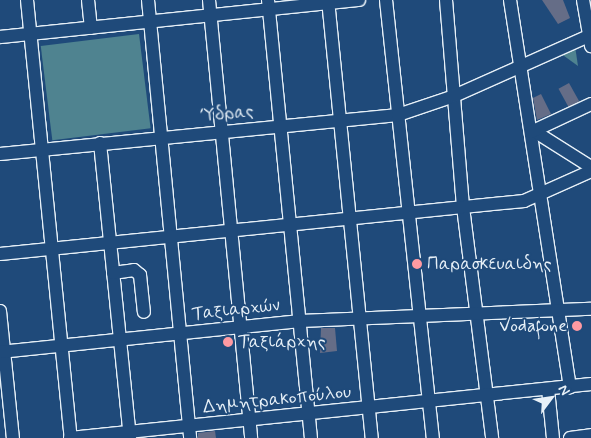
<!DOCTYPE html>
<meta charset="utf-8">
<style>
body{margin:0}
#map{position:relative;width:591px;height:438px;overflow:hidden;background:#1f4a7a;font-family:Mynerve,sans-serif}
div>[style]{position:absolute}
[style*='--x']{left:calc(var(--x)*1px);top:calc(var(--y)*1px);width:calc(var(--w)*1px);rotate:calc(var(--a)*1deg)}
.green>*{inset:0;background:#4f8390;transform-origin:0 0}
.building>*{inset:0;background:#656d87;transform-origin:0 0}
.roads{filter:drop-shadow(1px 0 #e8f1f8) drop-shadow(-1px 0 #e8f1f8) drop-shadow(0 1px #e8f1f8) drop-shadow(0 -1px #e8f1f8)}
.minor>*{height:12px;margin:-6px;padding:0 6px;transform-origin:6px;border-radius:6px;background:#1f4a7a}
.dots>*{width:14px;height:14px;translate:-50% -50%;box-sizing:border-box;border:2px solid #1f4a7a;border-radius:50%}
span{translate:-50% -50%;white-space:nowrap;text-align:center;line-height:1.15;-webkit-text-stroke:4px #1f4a7a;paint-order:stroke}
.street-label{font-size:18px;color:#e8f1f8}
.poi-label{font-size:18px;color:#e8f1f8}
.left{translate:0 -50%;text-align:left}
.right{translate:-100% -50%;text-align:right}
.north{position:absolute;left:526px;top:373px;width:50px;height:50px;-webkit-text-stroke:4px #1f4a7a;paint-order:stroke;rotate:59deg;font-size:14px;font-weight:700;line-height:20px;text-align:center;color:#e8f1f8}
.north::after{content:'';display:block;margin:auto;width:18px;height:22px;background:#e8f1f8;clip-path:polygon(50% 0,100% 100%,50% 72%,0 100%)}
</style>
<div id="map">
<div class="green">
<div style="left:139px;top:34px;width:95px;height:99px;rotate:83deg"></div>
<div style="clip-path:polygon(575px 46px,578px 66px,560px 53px)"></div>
</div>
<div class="building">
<div style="clip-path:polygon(542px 0,563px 0,570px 18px,558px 24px)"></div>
<div style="left:569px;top:83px;width:21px;height:12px;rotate:61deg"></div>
<div style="clip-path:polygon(541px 94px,551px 114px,537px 120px,533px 98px)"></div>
<div style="clip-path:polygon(321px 328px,335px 328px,337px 351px,320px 353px)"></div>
<div style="clip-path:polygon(215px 431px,216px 438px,198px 438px,198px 433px)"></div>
</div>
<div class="roads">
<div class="minor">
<div style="--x:27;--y:0;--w:440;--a:84.3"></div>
<div style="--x:88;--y:0;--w:28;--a:84"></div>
<div style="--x:148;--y:0;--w:440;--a:84.5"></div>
<div style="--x:209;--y:0;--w:440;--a:84.5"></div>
<div style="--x:268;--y:0;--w:440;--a:84.4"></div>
<div style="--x:328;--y:0;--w:440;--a:84.3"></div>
<div style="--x:386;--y:0;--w:441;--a:83.9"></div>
<div style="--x:446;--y:0;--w:208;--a:85.3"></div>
<div style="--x:463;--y:207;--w:233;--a:82.8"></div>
<div style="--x:510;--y:0;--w:392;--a:81.2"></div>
<div style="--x:583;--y:0;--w:47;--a:80.1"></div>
<div style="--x:0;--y:37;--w:361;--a:-5.9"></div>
<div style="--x:534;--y:131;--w:67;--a:32.3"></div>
<div style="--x:531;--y:132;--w:66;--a:-25"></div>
<div style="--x:100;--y:143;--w:297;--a:84.2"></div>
<div style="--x:0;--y:154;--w:400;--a:-5.6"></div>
<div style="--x:398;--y:115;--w:59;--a:-18.7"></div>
<div style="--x:454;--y:96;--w:150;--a:-24"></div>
<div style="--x:0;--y:254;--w:527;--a:-5.78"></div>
<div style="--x:524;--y:201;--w:73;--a:-24.1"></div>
<div style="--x:113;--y:273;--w:21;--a:-8"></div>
<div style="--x:134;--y:270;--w:8;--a:40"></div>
<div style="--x:140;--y:275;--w:37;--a:84"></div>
<div style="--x:0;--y:311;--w:128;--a:84.2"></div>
<div style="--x:0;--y:352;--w:302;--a:-5.9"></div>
<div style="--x:300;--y:321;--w:291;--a:-2.4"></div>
<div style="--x:548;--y:389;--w:49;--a:84.2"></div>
<div style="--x:70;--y:438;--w:524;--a:-5.92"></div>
<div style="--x:570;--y:438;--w:21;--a:-8"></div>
</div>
</div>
<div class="dots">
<div style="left:417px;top:264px;background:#ff9aa2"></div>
<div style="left:577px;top:326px;background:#ff9aa2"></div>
<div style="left:228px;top:342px;background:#ff9aa2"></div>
</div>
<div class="street-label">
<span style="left:227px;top:114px;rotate:-6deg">Ύδρας</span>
<span style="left:236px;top:310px;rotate:-6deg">Ταξιαρχών</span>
<span style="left:277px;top:400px;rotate:-6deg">Δημητρακοπούλου</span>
</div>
<div class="poi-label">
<span class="left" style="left:427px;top:264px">Παρασκευαιδης</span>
<span class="right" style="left:567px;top:326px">Vodafone</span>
<span class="left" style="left:238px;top:342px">Ταξιάρχης</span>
</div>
<div class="north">N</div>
</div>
